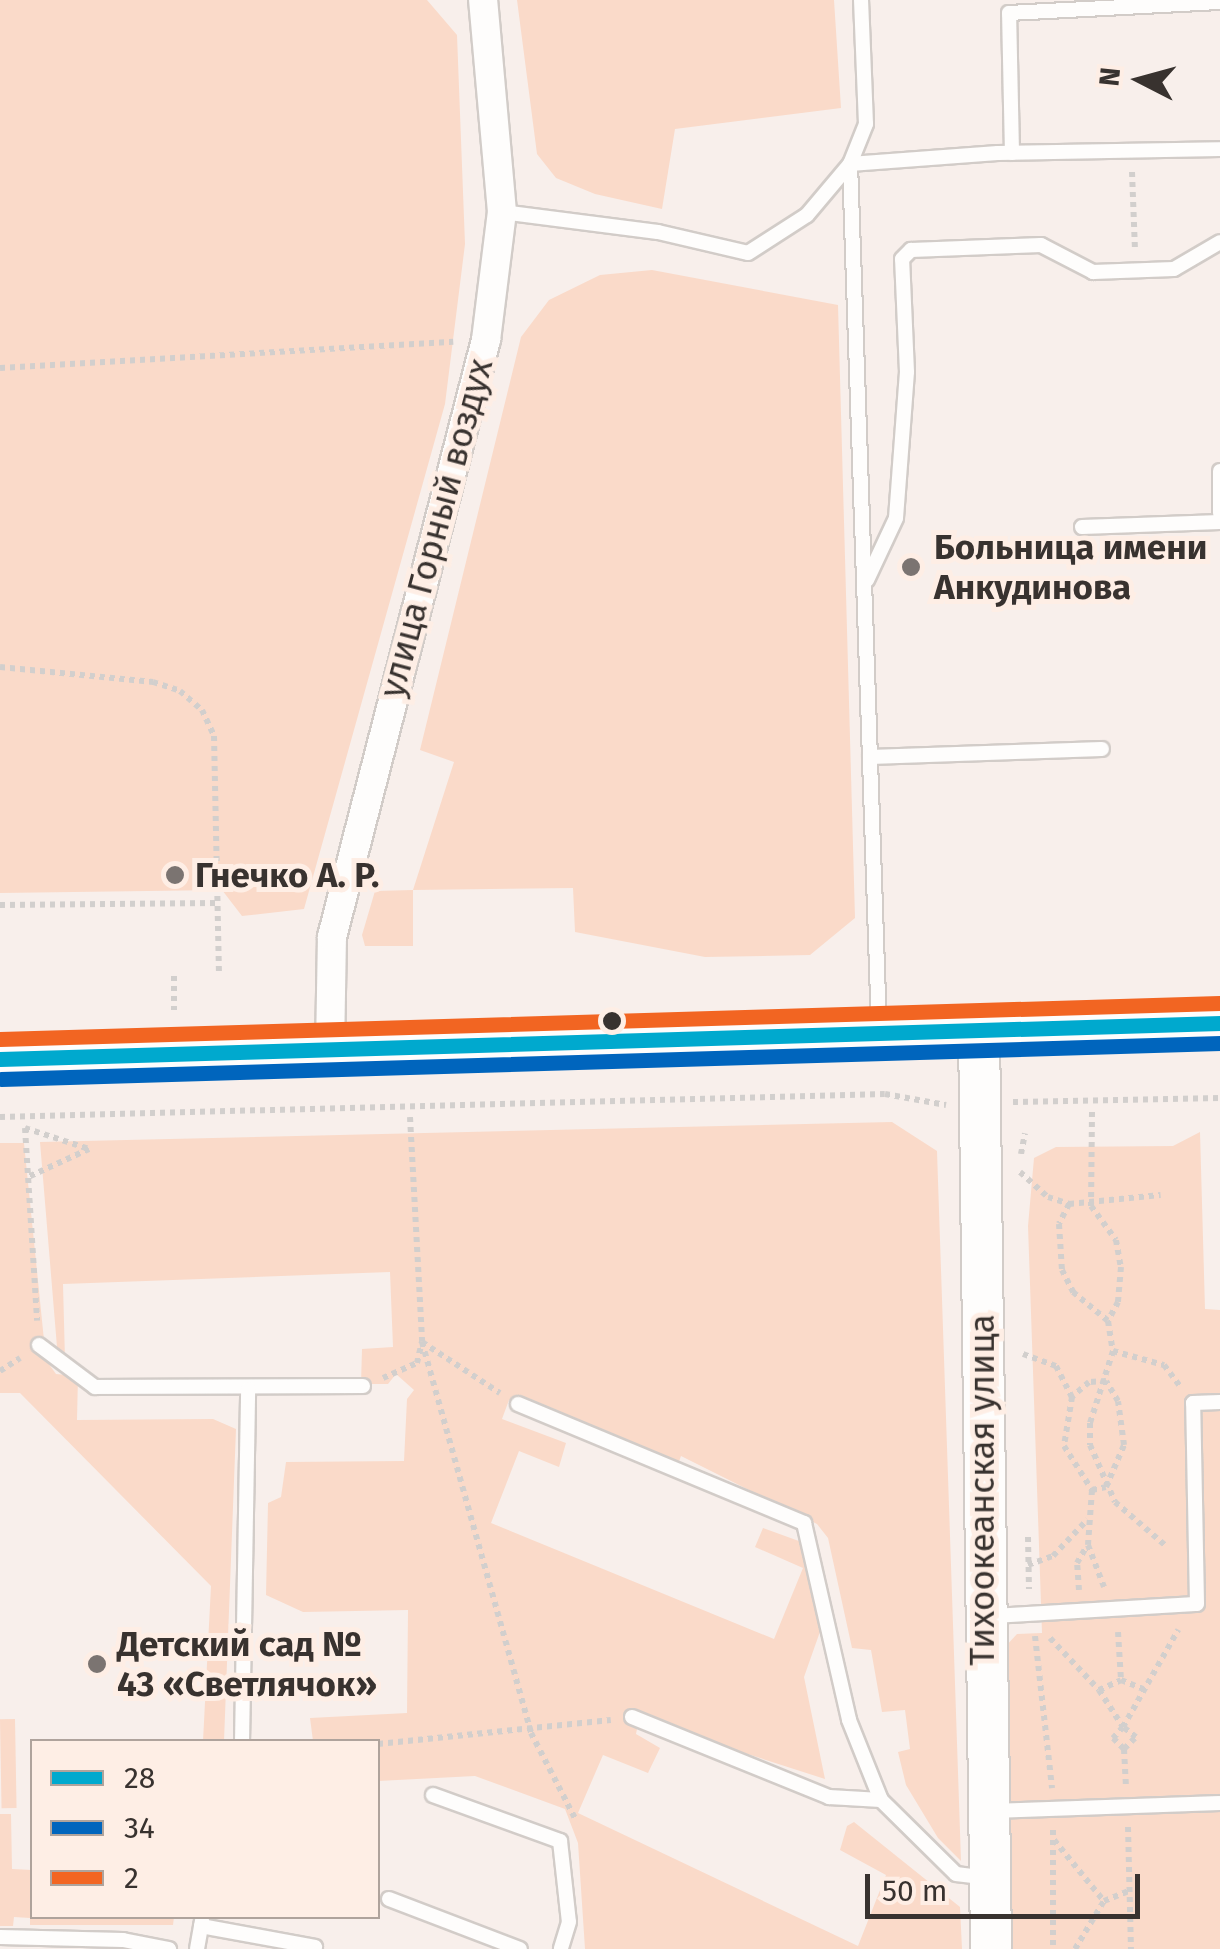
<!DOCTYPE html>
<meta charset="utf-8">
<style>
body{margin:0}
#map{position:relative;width:1220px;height:1949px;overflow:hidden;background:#f8efeb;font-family:"Fira Sans",sans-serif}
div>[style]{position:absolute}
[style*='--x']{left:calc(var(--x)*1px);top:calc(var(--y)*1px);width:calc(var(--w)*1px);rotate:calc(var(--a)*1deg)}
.green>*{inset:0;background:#fadac9;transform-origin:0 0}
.path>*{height:6px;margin-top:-3px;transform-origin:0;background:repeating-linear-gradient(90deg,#d2cfcd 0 5px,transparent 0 10px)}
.roads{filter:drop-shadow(2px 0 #d2ccc8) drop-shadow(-2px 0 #d2ccc8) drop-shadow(0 2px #d2ccc8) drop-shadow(0 -2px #d2ccc8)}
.lane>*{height:14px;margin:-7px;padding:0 7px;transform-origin:7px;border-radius:7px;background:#fefdfc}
.street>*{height:28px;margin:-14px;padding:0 14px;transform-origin:14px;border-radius:14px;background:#fefdfc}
.secondary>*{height:40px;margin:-20px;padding:0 20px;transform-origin:20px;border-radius:20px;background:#fefdfc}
.bus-1>*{height:15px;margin:-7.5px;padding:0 7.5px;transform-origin:7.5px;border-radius:7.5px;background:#00a9ce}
.bus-2>*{height:15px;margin:-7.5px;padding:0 7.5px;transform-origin:7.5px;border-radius:7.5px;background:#0065bd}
.bus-3>*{height:15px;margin:-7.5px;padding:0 7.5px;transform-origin:7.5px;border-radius:7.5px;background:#f26522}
.dots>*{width:28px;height:28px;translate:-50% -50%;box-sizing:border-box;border:5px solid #feeee5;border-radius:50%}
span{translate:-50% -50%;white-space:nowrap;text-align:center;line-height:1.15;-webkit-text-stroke:10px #feeee5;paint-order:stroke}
.street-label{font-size:35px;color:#38322f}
.poi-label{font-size:35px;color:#38322f;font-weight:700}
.left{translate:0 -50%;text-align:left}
.legend{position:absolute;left:30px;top:1739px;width:350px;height:180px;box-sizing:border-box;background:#feeee5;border:2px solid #afa39c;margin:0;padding:12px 18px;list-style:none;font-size:30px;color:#38322f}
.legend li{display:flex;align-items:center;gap:20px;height:50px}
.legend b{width:50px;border:2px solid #afa39c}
.north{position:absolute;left:1090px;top:30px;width:100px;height:100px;-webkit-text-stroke:8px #feeee5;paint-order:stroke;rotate:276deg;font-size:28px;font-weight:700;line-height:40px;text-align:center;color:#38322f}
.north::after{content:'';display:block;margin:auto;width:35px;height:45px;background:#38322f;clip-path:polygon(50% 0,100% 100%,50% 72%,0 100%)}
.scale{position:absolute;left:865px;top:1874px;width:275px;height:45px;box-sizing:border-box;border:5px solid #38322f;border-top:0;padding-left:12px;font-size:30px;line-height:35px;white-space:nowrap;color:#38322f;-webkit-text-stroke:8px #feeee5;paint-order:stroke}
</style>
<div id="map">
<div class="green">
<div style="clip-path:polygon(0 0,427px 0,457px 35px,465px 244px,445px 404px,304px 909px,242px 916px,222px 890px,0 893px)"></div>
<div style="clip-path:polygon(517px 0,834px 0,841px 108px,675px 129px,662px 209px,595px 194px,556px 178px,537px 154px)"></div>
<div style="clip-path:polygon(652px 270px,838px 305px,855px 918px,810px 955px,705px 957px,575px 932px,573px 888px,413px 890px,413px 946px,365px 946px,362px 935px,375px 891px,413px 890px,454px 762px,420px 750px,521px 337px,549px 300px,600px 275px)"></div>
<div style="clip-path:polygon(892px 1122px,937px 1151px,961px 1861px,938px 1838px,906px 1785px,898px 1752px,910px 1749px,905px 1710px,882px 1712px,871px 1650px,852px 1648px,828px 1538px,817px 1524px,681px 1456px,677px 1467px,509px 1400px,502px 1419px,566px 1443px,559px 1467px,519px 1451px,491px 1523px,774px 1639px,803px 1568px,755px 1547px,763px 1528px,807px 1544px,822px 1626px,804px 1677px,825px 1779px,639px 1719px,636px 1734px,660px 1748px,648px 1773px,603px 1755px,578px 1813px,858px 1946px,886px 1875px,840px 1850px,847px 1826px,854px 1822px,960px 1907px,962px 1949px,585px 1949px,578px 1843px,565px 1809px,475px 1776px,378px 1781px,378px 1742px,313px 1741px,310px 1718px,407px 1713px,408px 1610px,303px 1612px,266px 1595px,268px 1503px,281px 1497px,286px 1462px,404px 1461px,407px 1399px,414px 1390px,396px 1374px,388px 1384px,361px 1384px,362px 1349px,393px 1347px,390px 1272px,63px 1284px,65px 1360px,76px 1365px,58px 1359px,40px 1142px)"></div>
<div style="clip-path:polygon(1200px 1132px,1205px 1309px,1220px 1310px,1220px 1949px,1013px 1949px,1004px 1648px,1017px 1634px,1042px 1633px,1028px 1226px,1034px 1158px,1056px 1147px,1173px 1146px)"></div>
<div style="clip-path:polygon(0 1143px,24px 1143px,46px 1360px,56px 1374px,78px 1376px,77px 1420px,213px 1419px,236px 1429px,224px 1741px,203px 1741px,211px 1586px,20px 1393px,0 1393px)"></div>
<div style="left:15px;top:1719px;width:89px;height:15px;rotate:89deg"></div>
<div style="clip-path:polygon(0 1814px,11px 1814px,12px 1869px,32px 1870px,32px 1916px,174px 1917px,173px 1925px,30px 1925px,30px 1918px,14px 1917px,13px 1926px,0 1926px)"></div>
</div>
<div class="path">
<div style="--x:1132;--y:172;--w:78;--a:87.8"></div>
<div style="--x:0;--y:368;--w:454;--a:-3.3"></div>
<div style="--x:0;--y:667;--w:154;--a:5.6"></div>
<div style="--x:153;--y:682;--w:28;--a:18"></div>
<div style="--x:180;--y:691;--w:29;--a:41"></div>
<div style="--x:202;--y:710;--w:29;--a:65"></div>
<div style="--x:214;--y:736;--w:238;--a:88.8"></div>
<div style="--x:0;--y:905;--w:217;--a:-0.5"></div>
<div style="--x:174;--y:976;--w:34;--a:90"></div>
<div style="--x:1013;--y:1102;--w:207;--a:-1.1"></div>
<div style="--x:1092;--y:1112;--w:94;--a:90.6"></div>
<div style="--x:1091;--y:1206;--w:42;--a:53.7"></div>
<div style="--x:1116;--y:1240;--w:27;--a:80"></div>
<div style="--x:1121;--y:1267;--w:35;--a:95"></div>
<div style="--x:1118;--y:1302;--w:21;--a:118"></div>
<div style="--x:1108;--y:1321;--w:30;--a:81"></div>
<div style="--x:1113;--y:1351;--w:76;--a:107.7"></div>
<div style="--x:1090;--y:1423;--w:22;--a:90"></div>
<div style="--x:1090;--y:1445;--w:62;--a:66.3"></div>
<div style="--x:1115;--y:1502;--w:67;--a:40.8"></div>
<div style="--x:0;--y:1117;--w:885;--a:-1.49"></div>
<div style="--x:885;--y:1094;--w:62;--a:10.2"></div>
<div style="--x:410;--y:1117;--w:225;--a:86.9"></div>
<div style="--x:422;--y:1342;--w:406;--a:74.4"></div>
<div style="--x:531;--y:1733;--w:98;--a:62.7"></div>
<div style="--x:25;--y:1128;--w:193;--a:86.4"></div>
<div style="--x:25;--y:1128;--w:67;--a:18.2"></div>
<div style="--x:89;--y:1149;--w:67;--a:155.3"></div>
<div style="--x:1021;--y:1154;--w:21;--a:-79"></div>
<div style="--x:1020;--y:1172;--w:38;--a:42"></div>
<div style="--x:1048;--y:1197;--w:22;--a:18"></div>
<div style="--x:1069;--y:1204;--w:92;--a:-5.6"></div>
<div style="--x:1069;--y:1204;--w:22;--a:117"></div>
<div style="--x:1059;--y:1224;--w:46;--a:86.3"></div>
<div style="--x:1062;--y:1270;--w:25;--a:63"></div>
<div style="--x:1073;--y:1292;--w:45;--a:39.6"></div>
<div style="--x:1113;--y:1351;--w:53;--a:15.4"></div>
<div style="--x:1164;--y:1365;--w:26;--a:53"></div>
<div style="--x:1023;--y:1354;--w:35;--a:20"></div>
<div style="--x:1056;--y:1366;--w:35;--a:63"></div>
<div style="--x:0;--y:1371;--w:24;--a:-33"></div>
<div style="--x:383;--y:1378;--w:37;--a:-24"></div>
<div style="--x:417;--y:1363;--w:22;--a:-77"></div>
<div style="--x:422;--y:1342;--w:93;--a:33.2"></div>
<div style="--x:1092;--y:1490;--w:14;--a:-12"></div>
<div style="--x:1106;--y:1487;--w:46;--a:-66.8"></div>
<div style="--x:1124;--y:1445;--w:44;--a:-97.8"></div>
<div style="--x:1118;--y:1401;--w:23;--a:-121"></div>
<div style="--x:1106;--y:1381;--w:17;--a:177"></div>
<div style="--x:1089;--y:1382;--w:23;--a:139"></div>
<div style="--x:1072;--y:1397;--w:50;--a:99.3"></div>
<div style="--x:1064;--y:1446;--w:52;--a:57.5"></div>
<div style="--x:1092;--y:1490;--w:55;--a:94.2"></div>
<div style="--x:1088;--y:1545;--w:45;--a:69.1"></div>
<div style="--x:1028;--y:1537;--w:52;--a:88.9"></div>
<div style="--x:1028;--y:1565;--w:27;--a:-20"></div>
<div style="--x:1053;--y:1556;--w:50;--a:-46.6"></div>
<div style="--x:1079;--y:1590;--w:27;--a:-94"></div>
<div style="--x:1077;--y:1563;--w:20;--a:-60"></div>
<div style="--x:1118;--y:1632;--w:48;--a:86.4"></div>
<div style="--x:1035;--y:1636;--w:153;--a:83.6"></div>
<div style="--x:1050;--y:1638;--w:71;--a:46.7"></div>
<div style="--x:1099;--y:1690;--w:44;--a:57"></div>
<div style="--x:1123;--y:1727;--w:112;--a:-60.4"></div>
<div style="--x:1099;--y:1690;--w:24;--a:-24"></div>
<div style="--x:1121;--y:1680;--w:24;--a:22"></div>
<div style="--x:378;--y:1744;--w:234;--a:-5.9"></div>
<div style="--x:1124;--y:1749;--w:17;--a:-45"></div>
<div style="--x:1136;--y:1737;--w:16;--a:-142"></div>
<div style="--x:1123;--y:1727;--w:15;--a:132"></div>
<div style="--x:1113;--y:1738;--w:16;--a:45"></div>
<div style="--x:1124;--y:1749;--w:36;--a:87"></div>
<div style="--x:1128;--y:1827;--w:122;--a:88.6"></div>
<div style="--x:1053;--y:1830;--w:119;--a:90"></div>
<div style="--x:1054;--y:1840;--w:79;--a:50.7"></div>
<div style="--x:1075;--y:1949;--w:56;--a:-58.9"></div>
<div style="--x:1104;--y:1901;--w:27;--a:-22"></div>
</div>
<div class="roads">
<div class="lane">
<div style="--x:1012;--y:153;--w:140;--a:-91.2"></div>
<div style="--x:1009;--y:13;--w:211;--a:-3"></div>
<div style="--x:502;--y:212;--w:157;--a:7.3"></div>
<div style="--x:658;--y:232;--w:92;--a:13.1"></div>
<div style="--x:748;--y:253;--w:70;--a:-32.8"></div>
<div style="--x:807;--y:215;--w:67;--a:-49.9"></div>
<div style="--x:850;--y:164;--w:43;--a:-68.2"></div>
<div style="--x:866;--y:124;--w:124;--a:-92.3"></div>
<div style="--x:1220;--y:471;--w:42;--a:90"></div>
<div style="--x:1082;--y:527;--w:138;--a:-2.1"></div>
<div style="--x:867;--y:580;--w:68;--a:-64.9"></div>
<div style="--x:896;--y:518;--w:146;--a:-85.7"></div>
<div style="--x:907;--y:372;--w:113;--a:-92.5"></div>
<div style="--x:902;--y:259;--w:13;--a:-45"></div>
<div style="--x:911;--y:250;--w:130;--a:-2.2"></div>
<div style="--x:1041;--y:245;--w:59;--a:27.4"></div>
<div style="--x:1093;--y:272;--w:81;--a:-2.1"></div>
<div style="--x:1174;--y:269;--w:53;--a:-30.4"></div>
<div style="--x:870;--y:757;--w:232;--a:-2"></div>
<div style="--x:879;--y:1028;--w:864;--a:-91.92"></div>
<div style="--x:850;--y:164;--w:148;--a:-4.3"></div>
<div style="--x:998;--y:153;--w:222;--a:-1"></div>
<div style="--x:39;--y:1345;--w:70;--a:36.9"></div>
<div style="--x:95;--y:1387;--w:268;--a:-0.2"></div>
<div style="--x:518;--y:1404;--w:310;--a:22.6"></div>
<div style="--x:804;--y:1523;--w:202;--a:77.1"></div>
<div style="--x:849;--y:1720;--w:86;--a:68.2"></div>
<div style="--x:881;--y:1800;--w:105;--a:44.6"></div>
<div style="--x:956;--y:1874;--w:32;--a:7"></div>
<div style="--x:992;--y:1616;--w:205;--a:-3.4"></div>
<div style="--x:1197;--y:1604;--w:201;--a:-91.1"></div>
<div style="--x:1193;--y:1403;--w:27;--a:-2"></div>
<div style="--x:632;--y:1717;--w:213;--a:22.1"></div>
<div style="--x:829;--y:1797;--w:52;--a:3.3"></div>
<div style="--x:242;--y:1742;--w:353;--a:-89"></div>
<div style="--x:433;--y:1795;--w:135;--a:19.9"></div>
<div style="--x:560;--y:1841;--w:81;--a:83.7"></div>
<div style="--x:569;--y:1922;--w:28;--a:107"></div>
<div style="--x:992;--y:1811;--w:228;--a:-2"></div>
<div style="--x:389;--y:1899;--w:140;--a:20.9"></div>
<div style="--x:201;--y:1926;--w:116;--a:10.4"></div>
<div style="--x:0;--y:1937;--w:123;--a:1.4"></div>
<div style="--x:123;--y:1940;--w:47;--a:11.1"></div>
<div style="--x:197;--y:1949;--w:29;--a:-80"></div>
</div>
<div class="street">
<div style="--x:330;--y:1050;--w:113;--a:-89"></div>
<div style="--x:332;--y:937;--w:617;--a:-75.54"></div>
<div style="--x:486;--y:340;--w:129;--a:-82.9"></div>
<div style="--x:502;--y:212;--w:213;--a:-95.1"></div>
</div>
<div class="secondary">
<div style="--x:979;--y:1031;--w:918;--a:89.25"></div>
<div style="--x:0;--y:1059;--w:1221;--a:-1.69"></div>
</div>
</div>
<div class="bus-1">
<div style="--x:0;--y:1059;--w:1221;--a:-1.69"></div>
</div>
<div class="bus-2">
<div style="--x:1;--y:1079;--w:1220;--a:-1.69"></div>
</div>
<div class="bus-3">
<div style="--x:0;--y:1039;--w:1220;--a:-1.69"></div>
</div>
<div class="dots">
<div style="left:911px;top:567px;background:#7b7471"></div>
<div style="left:175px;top:875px;background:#7b7471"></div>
<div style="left:612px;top:1021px;background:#38322f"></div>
<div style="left:97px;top:1664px;background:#7b7471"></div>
</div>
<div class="street-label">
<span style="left:436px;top:528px;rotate:-75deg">улица Горный воздух</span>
<span style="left:982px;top:1490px;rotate:-90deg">Тихоокеанская улица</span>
</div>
<div class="poi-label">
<span class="left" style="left:934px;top:567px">Больница имени<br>Анкудинова</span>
<span class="left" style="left:195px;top:875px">Гнечко А. Р.</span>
<span class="left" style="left:117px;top:1664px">Детский сад №<br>43 «Светлячок»</span>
</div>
<ul class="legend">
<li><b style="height:12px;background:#00a9ce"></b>28</li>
<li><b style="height:12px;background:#0065bd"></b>34</li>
<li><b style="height:12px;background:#f26522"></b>2</li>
</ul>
<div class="north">N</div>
<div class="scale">50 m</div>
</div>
